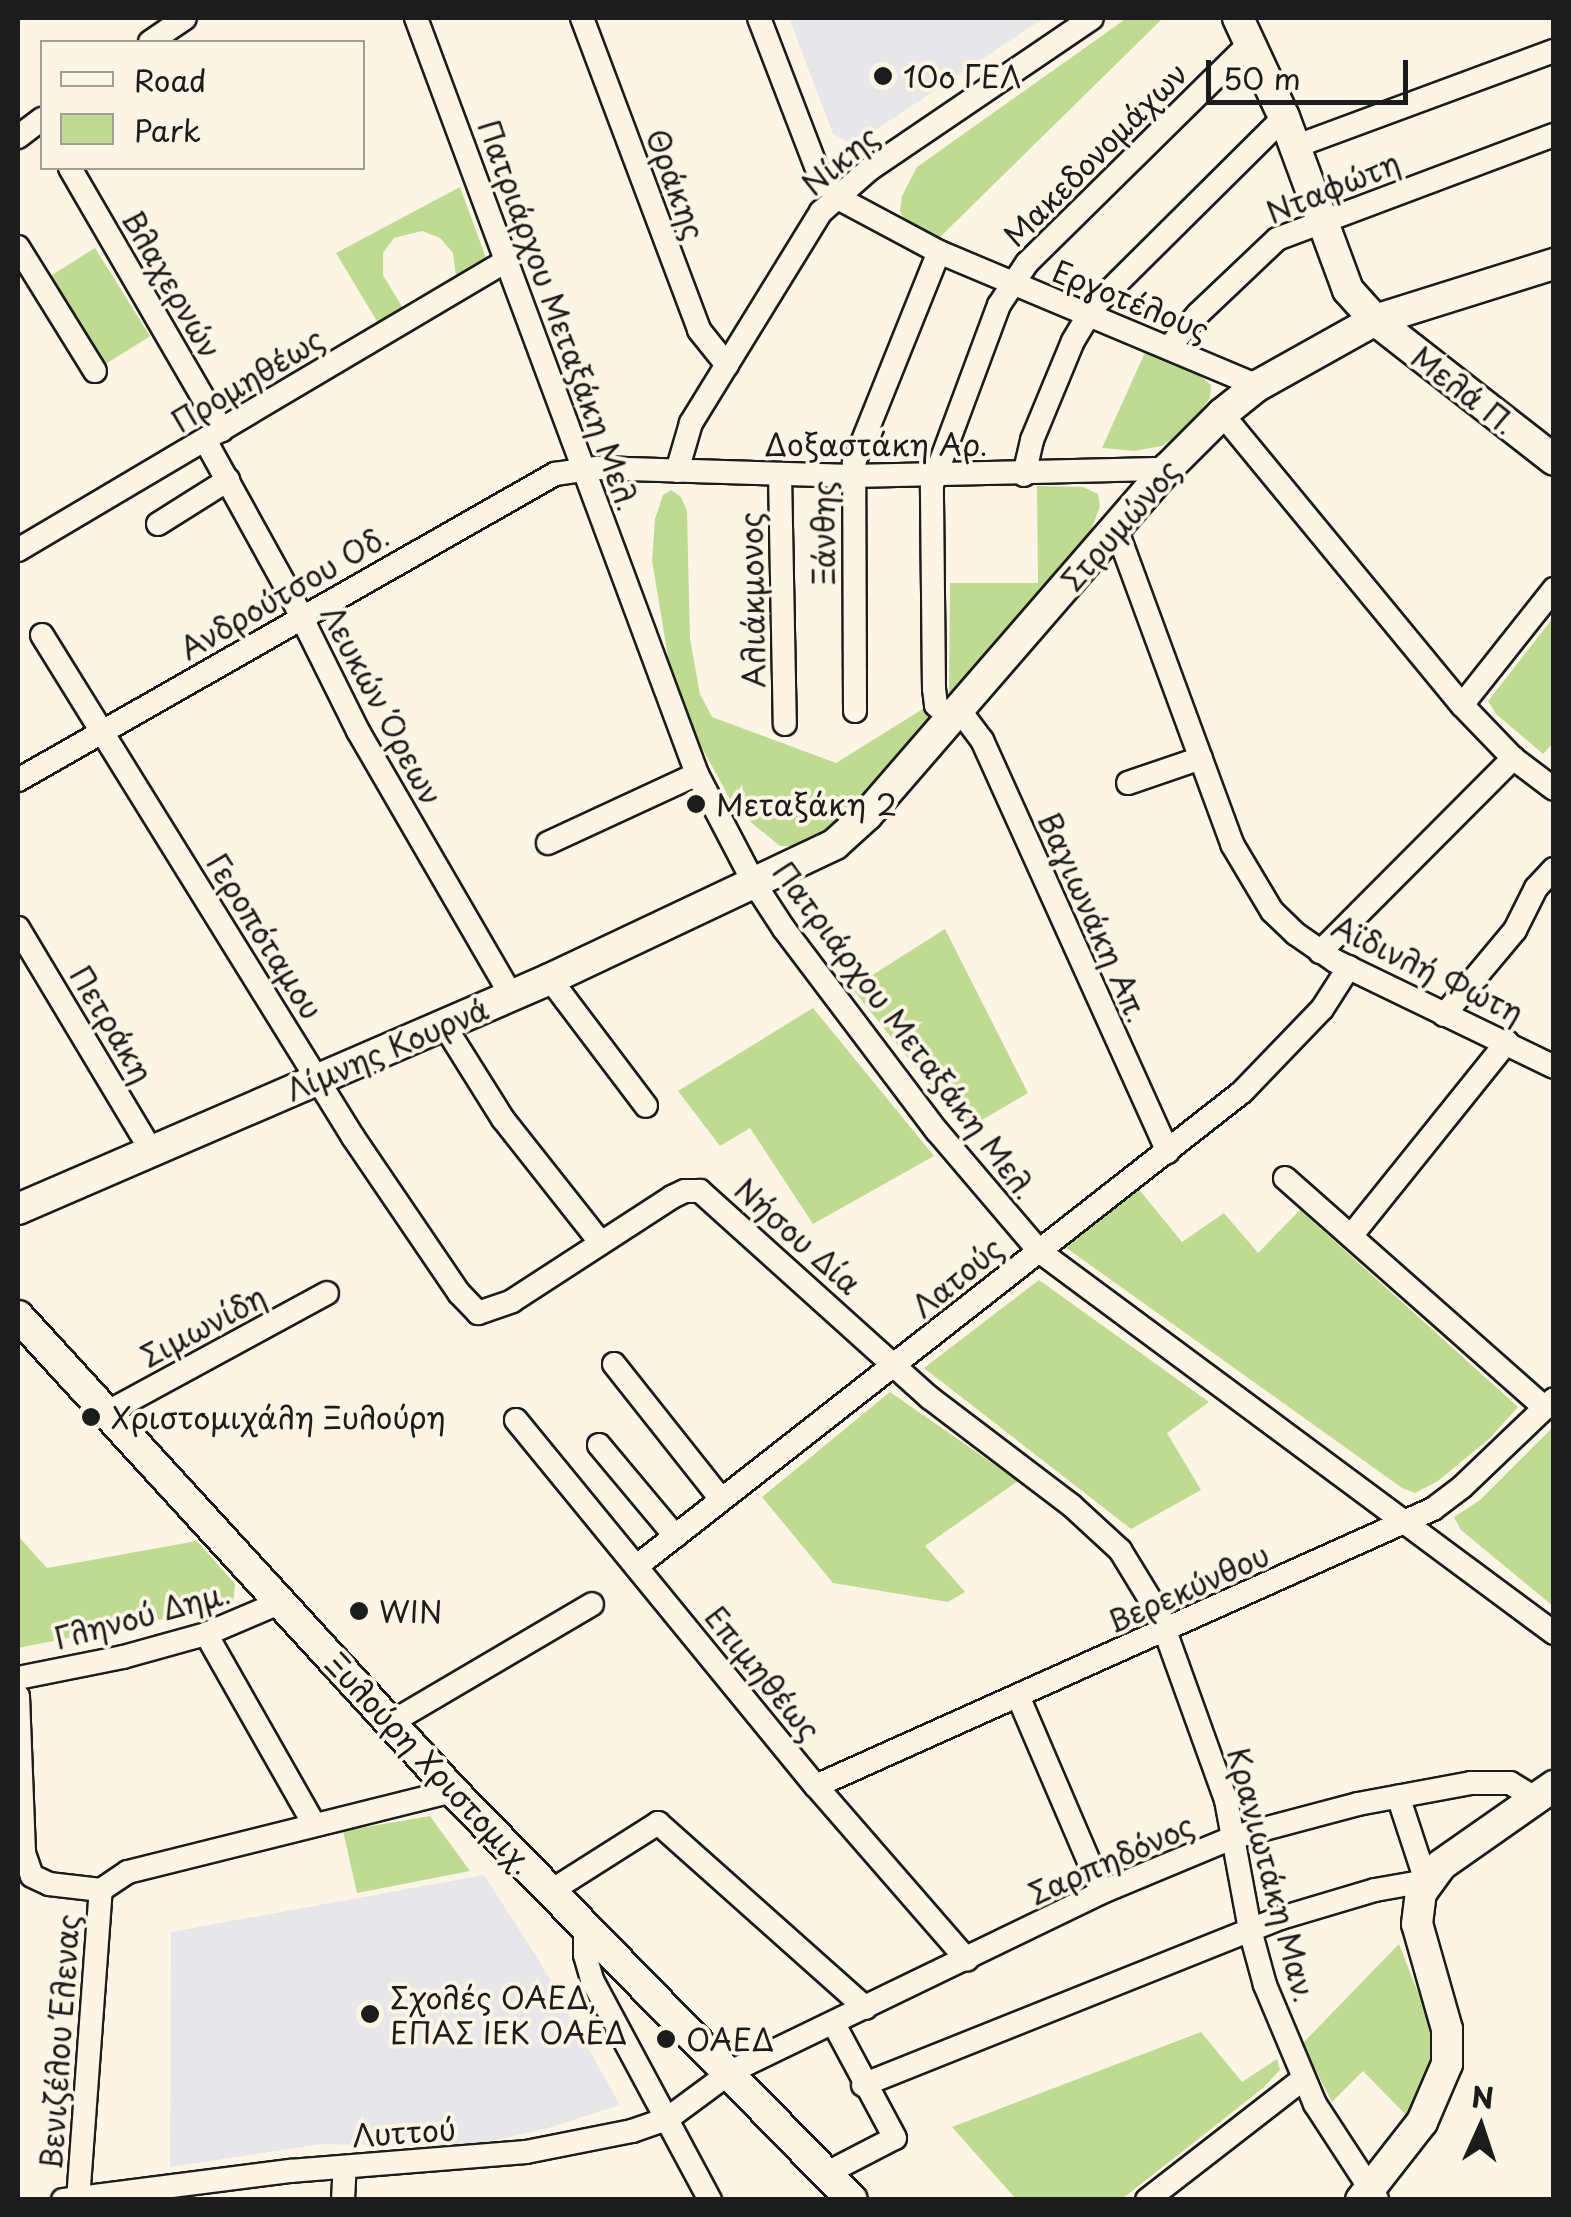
<!DOCTYPE html>
<meta charset="utf-8">
<style>
body{margin:0}
#map{position:relative;width:1571px;height:2217px;overflow:hidden;background:#fcf5e5;font-family:"Playpen Sans",sans-serif}
div>[style]{position:absolute}
[style*='--x']{left:calc(var(--x)*1px);top:calc(var(--y)*1px);width:calc(var(--w)*1px);rotate:calc(var(--a)*1deg)}
.built>*{inset:0;background:#e7e7ea}
.green>*{inset:0;background:#bfdb92;transform-origin:0 0}
.roads{filter:drop-shadow(2px 0 #1c1c1c) drop-shadow(-2px 0 #1c1c1c) drop-shadow(0 2px #1c1c1c) drop-shadow(0 -2px #1c1c1c)}
.street>*{height:22px;margin:-11px;padding:0 11px;transform-origin:11px;border-radius:11px;background:#fcf5e5}
.secondary>*{height:30px;margin:-15px;padding:0 15px;transform-origin:15px;border-radius:15px;background:#fcf5e5}
.dots>*{width:28px;height:28px;translate:-50% -50%;box-sizing:border-box;border:5px solid #fcf5e5;border-radius:50%}
span{translate:-50% -50%;white-space:nowrap;text-align:center;line-height:1.15;-webkit-text-stroke:8px #fcf5e5;paint-order:stroke}
.poi-label{font-size:30px;color:#1c1c1c}
.left{translate:0 -50%;text-align:left}
.street-label{font-size:30px;color:#1c1c1c}
.frame{position:absolute;inset:0;border:20px solid #1c1c1c;pointer-events:none}
.legend{position:absolute;left:40px;top:40px;width:325px;height:130px;box-sizing:border-box;background:#fcf5e5;border:2px solid #a29e95;margin:0;padding:12px 18px;list-style:none;font-size:30px;color:#1c1c1c}
.legend li{display:flex;align-items:center;gap:20px;height:50px}
.legend b{width:50px;border:2px solid #a29e95}
.north{position:absolute;left:1431px;top:2077px;width:100px;height:100px;-webkit-text-stroke:8px #fcf5e5;paint-order:stroke;rotate:3deg;font-size:28px;font-weight:700;line-height:40px;text-align:center;color:#1c1c1c}
.north::after{content:'';display:block;margin:auto;width:35px;height:45px;background:#1c1c1c;clip-path:polygon(50% 0,100% 100%,50% 72%,0 100%)}
.scale{position:absolute;left:1206px;top:60px;width:202px;height:45px;box-sizing:border-box;border:5px solid #1c1c1c;border-top:0;padding-left:12px;font-size:30px;line-height:35px;white-space:nowrap;color:#1c1c1c;-webkit-text-stroke:8px #fcf5e5;paint-order:stroke}
</style>
<div id="map">
<div class="built">
<div style="clip-path:polygon(789px 18px,1044px 18px,853px 145px,833px 134px)"></div>
<div style="clip-path:polygon(484px 1875px,540px 1962px,620px 2105px,545px 2129px,461px 2147px,321px 2144px,170px 2167px,171px 1932px)"></div>
</div>
<div class="green">
<div style="clip-path:polygon(1127px 18px,1163px 18px,937px 240px,906px 224px,900px 211px,902px 196px,917px 167px)"></div>
<div style="clip-path:polygon(460px 187px,486px 258px,456px 277px,453px 253px,440px 238px,422px 231px,394px 238px,383px 253px,383px 275px,404px 310px,378px 323px,336px 253px)"></div>
<div style="left:95px;top:248px;width:104px;height:55px;rotate:58deg"></div>
<div style="clip-path:polygon(1147px 348px,1197px 373px,1211px 385px,1210px 398px,1187px 429px,1162px 446px,1134px 451px,1102px 448px)"></div>
<div style="clip-path:polygon(1037px 486px,1083px 487px,1098px 494px,1100px 506px,1090px 533px,949px 697px,950px 583px,1038px 583px)"></div>
<div style="clip-path:polygon(671px 490px,681px 497px,687px 511px,690px 639px,700px 694px,712px 717px,836px 763px,926px 707px,935px 717px,831px 834px,809px 846px,780px 846px,736px 810px,690px 726px,669px 663px,652px 561px,655px 519px,663px 495px)"></div>
<div style="clip-path:polygon(1553px 618px,1553px 743px,1543px 754px,1496px 714px,1488px 701px)"></div>
<div style="clip-path:polygon(945px 929px,1028px 1093px,965px 1130px,852px 988px)"></div>
<div style="clip-path:polygon(813px 1008px,934px 1156px,813px 1224px,750px 1128px,720px 1146px,678px 1091px)"></div>
<div style="clip-path:polygon(1137px 1187px,1182px 1242px,1224px 1213px,1258px 1253px,1300px 1210px,1518px 1407px,1489px 1439px,1438px 1481px,1415px 1493px,1402px 1488px,1065px 1247px)"></div>
<div style="clip-path:polygon(1039px 1280px,1209px 1402px,1167px 1433px,1201px 1490px,1131px 1529px,924px 1368px)"></div>
<div style="clip-path:polygon(890px 1392px,1018px 1481px,925px 1546px,965px 1592px,948px 1602px,833px 1583px,762px 1497px)"></div>
<div style="clip-path:polygon(1553px 1427px,1553px 1606px,1461px 1530px,1454px 1517px,1480px 1500px)"></div>
<div style="clip-path:polygon(18px 1536px,47px 1568px,197px 1541px,235px 1584px,233px 1605px,18px 1648px)"></div>
<div style="clip-path:polygon(430px 1816px,470px 1871px,357px 1893px,343px 1831px)"></div>
<div style="clip-path:polygon(1399px 1944px,1435px 2036px,1434px 2055px,1421px 2096px,1406px 2115px,1363px 2071px,1332px 2102px,1302px 2044px)"></div>
<div style="clip-path:polygon(1201px 2032px,1242px 2082px,1277px 2059px,1280px 2070px,1263px 2088px,1122px 2199px,1016px 2199px,952px 2127px)"></div>
</div>
<div class="roads">
<div class="street">
<div style="--x:416;--y:18;--w:807;--a:69.61"></div>
<div style="--x:697;--y:774;--w:123;--a:62.4"></div>
<div style="--x:754;--y:883;--w:55;--a:56.9"></div>
<div style="--x:784;--y:929;--w:253;--a:52.9"></div>
<div style="--x:937;--y:1131;--w:157;--a:49.6"></div>
<div style="--x:1039;--y:1251;--w:641;--a:36.57"></div>
<div style="--x:582;--y:18;--w:333;--a:69.4"></div>
<div style="--x:699;--y:330;--w:45;--a:51.3"></div>
<div style="--x:759;--y:18;--w:167;--a:69"></div>
<div style="--x:819;--y:174;--w:29;--a:54"></div>
<div style="--x:836;--y:197;--w:117;--a:28.1"></div>
<div style="--x:939;--y:252;--w:345;--a:22.8"></div>
<div style="--x:150;--y:42;--w:42;--a:-34.4"></div>
<div style="--x:18;--y:137;--w:30;--a:-37"></div>
<div style="--x:1294;--y:147;--w:277;--a:-20.3"></div>
<div style="--x:70;--y:168;--w:303;--a:59.9"></div>
<div style="--x:18;--y:247;--w:146;--a:58.2"></div>
<div style="--x:1169;--y:347;--w:44;--a:-48.7"></div>
<div style="--x:1198;--y:314;--w:109;--a:-43.5"></div>
<div style="--x:1277;--y:239;--w:296;--a:-20.6"></div>
<div style="--x:1222;--y:414;--w:377;--a:50.5"></div>
<div style="--x:1462;--y:705;--w:74;--a:46.1"></div>
<div style="--x:1513;--y:758;--w:51;--a:37.1"></div>
<div style="--x:205;--y:440;--w:174;--a:61.1"></div>
<div style="--x:289;--y:592;--w:155;--a:63.6"></div>
<div style="--x:358;--y:731;--w:305;--a:59.9"></div>
<div style="--x:677;--y:471;--w:50;--a:-73.7"></div>
<div style="--x:691;--y:423;--w:248;--a:-58.4"></div>
<div style="--x:821;--y:212;--w:65;--a:-41.3"></div>
<div style="--x:870;--y:169;--w:268;--a:-34.2"></div>
<div style="--x:780;--y:474;--w:250;--a:88.9"></div>
<div style="--x:1024;--y:475;--w:36;--a:-77"></div>
<div style="--x:1032;--y:440;--w:107;--a:-67.5"></div>
<div style="--x:1073;--y:341;--w:41;--a:-59"></div>
<div style="--x:1094;--y:306;--w:268;--a:-44.8"></div>
<div style="--x:158;--y:524;--w:83;--a:-32.2"></div>
<div style="--x:1116;--y:528;--w:337;--a:69.8"></div>
<div style="--x:1232;--y:844;--w:78;--a:59.2"></div>
<div style="--x:1272;--y:911;--w:33;--a:44"></div>
<div style="--x:1296;--y:934;--w:47;--a:34.7"></div>
<div style="--x:1335;--y:961;--w:243;--a:25.8"></div>
<div style="--x:18;--y:550;--w:567;--a:-30.63"></div>
<div style="--x:42;--y:635;--w:591;--a:58.22"></div>
<div style="--x:353;--y:1137;--w:189;--a:55.8"></div>
<div style="--x:459;--y:1293;--w:28;--a:46"></div>
<div style="--x:478;--y:1313;--w:36;--a:-19"></div>
<div style="--x:512;--y:1301;--w:191;--a:-33"></div>
<div style="--x:672;--y:1197;--w:14;--a:-25"></div>
<div style="--x:685;--y:1191;--w:15;--a:0"></div>
<div style="--x:700;--y:1191;--w:309;--a:42"></div>
<div style="--x:930;--y:1398;--w:177;--a:37.2"></div>
<div style="--x:1071;--y:1505;--w:67;--a:42.6"></div>
<div style="--x:1120;--y:1550;--w:75;--a:58.6"></div>
<div style="--x:1159;--y:1614;--w:198;--a:70.2"></div>
<div style="--x:1226;--y:1800;--w:132;--a:79.5"></div>
<div style="--x:1250;--y:1930;--w:57;--a:74.7"></div>
<div style="--x:1265;--y:1985;--w:129;--a:67.2"></div>
<div style="--x:1315;--y:2104;--w:113;--a:56.9"></div>
<div style="--x:1462;--y:705;--w:148;--a:-51.6"></div>
<div style="--x:855;--y:711;--w:248;--a:-90.2"></div>
<div style="--x:854;--y:463;--w:227;--a:-68.1"></div>
<div style="--x:960;--y:711;--w:36;--a:53"></div>
<div style="--x:982;--y:740;--w:452;--a:65.7"></div>
<div style="--x:952;--y:720;--w:22;--a:-137"></div>
<div style="--x:936;--y:705;--w:16;--a:-97"></div>
<div style="--x:934;--y:689;--w:204;--a:-90.6"></div>
<div style="--x:932;--y:485;--w:192;--a:-69.6"></div>
<div style="--x:999;--y:305;--w:50;--a:-56.3"></div>
<div style="--x:1027;--y:263;--w:315;--a:-44.6"></div>
<div style="--x:18;--y:780;--w:618;--a:-29.68"></div>
<div style="--x:555;--y:474;--w:41;--a:-8.3"></div>
<div style="--x:596;--y:468;--w:256;--a:1.8"></div>
<div style="--x:852;--y:476;--w:315;--a:-1.3"></div>
<div style="--x:1128;--y:783;--w:77;--a:-18.9"></div>
<div style="--x:548;--y:843;--w:164;--a:-24.8"></div>
<div style="--x:18;--y:928;--w:261;--a:59.1"></div>
<div style="--x:1320;--y:952;--w:274;--a:-45.1"></div>
<div style="--x:550;--y:979;--w:159;--a:52.9"></div>
<div style="--x:1444;--y:1015;--w:111;--a:-50.1"></div>
<div style="--x:1515;--y:930;--w:47;--a:-63.4"></div>
<div style="--x:1536;--y:888;--w:26;--a:-47"></div>
<div style="--x:444;--y:1025;--w:111;--a:57.9"></div>
<div style="--x:503;--y:1119;--w:157;--a:51.7"></div>
<div style="--x:1285;--y:1178;--w:347;--a:41.5"></div>
<div style="--x:1351;--y:1236;--w:249;--a:-51.2"></div>
<div style="--x:614;--y:1364;--w:172;--a:51.6"></div>
<div style="--x:108;--y:1412;--w:249;--a:-28.5"></div>
<div style="--x:516;--y:1420;--w:473;--a:50.7"></div>
<div style="--x:816;--y:1786;--w:230;--a:49"></div>
<div style="--x:599;--y:1445;--w:119;--a:50.1"></div>
<div style="--x:637;--y:1566;--w:769;--a:-38.08"></div>
<div style="--x:1242;--y:1092;--w:115;--a:-46.1"></div>
<div style="--x:1322;--y:1009;--w:50;--a:-57.3"></div>
<div style="--x:206;--y:1634;--w:219;--a:60.4"></div>
<div style="--x:18;--y:1678;--w:107;--a:-11.3"></div>
<div style="--x:123;--y:1657;--w:86;--a:-15.5"></div>
<div style="--x:206;--y:1634;--w:79;--a:-23"></div>
<div style="--x:18;--y:1696;--w:157;--a:87.8"></div>
<div style="--x:24;--y:1853;--w:24;--a:71"></div>
<div style="--x:32;--y:1876;--w:19;--a:25"></div>
<div style="--x:49;--y:1884;--w:52;--a:6.6"></div>
<div style="--x:101;--y:1890;--w:32;--a:-34"></div>
<div style="--x:128;--y:1872;--w:335;--a:-14"></div>
<div style="--x:1018;--y:1696;--w:213;--a:66.8"></div>
<div style="--x:392;--y:1722;--w:232;--a:-30.5"></div>
<div style="--x:816;--y:1786;--w:676;--a:-24.18"></div>
<div style="--x:1433;--y:1509;--w:36;--a:-37"></div>
<div style="--x:1462;--y:1487;--w:127;--a:-43.7"></div>
<div style="--x:551;--y:1891;--w:127;--a:-32.4"></div>
<div style="--x:658;--y:1823;--w:278;--a:41.7"></div>
<div style="--x:585;--y:1928;--w:27;--a:90"></div>
<div style="--x:585;--y:1955;--w:26;--a:74"></div>
<div style="--x:592;--y:1980;--w:250;--a:61.8"></div>
<div style="--x:863;--y:2085;--w:450;--a:-21.8"></div>
<div style="--x:1281;--y:1918;--w:98;--a:-16.6"></div>
<div style="--x:1375;--y:1890;--w:52;--a:-10"></div>
<div style="--x:1426;--y:1881;--w:89;--a:-108.2"></div>
<div style="--x:829;--y:2172;--w:74;--a:-27.3"></div>
<div style="--x:895;--y:2138;--w:129;--a:-118.2"></div>
<div style="--x:63;--y:2200;--w:229;--a:-7.3"></div>
<div style="--x:290;--y:2171;--w:237;--a:-4.6"></div>
<div style="--x:526;--y:2152;--w:108;--a:-11.2"></div>
<div style="--x:632;--y:2131;--w:37;--a:-19"></div>
<div style="--x:667;--y:2119;--w:81;--a:-36.4"></div>
<div style="--x:732;--y:2071;--w:411;--a:-25.8"></div>
<div style="--x:1102;--y:1892;--w:143;--a:-22.6"></div>
<div style="--x:1234;--y:1837;--w:128;--a:-14.9"></div>
<div style="--x:1358;--y:1804;--w:115;--a:-10.5"></div>
<div style="--x:1471;--y:1783;--w:39;--a:0"></div>
<div style="--x:1510;--y:1783;--w:29;--a:31"></div>
<div style="--x:78;--y:2200;--w:311;--a:-85.8"></div>
<div style="--x:343;--y:2200;--w:33;--a:-87"></div>
<div style="--x:1147;--y:2200;--w:197;--a:-37.8"></div>
</div>
<div class="secondary">
<div style="--x:1238;--y:18;--w:109;--a:65.1"></div>
<div style="--x:1284;--y:117;--w:184;--a:69.7"></div>
<div style="--x:1348;--y:290;--w:40;--a:48"></div>
<div style="--x:1375;--y:320;--w:227;--a:38"></div>
<div style="--x:18;--y:1209;--w:580;--a:-23.38"></div>
<div style="--x:550;--y:979;--w:315;--a:-25.3"></div>
<div style="--x:835;--y:844;--w:43;--a:-42.2"></div>
<div style="--x:867;--y:815;--w:458;--a:-49.1"></div>
<div style="--x:1167;--y:469;--w:78;--a:-45"></div>
<div style="--x:1222;--y:414;--w:45;--a:-38.7"></div>
<div style="--x:1257;--y:386;--w:135;--a:-29.2"></div>
<div style="--x:1375;--y:320;--w:188;--a:-17.4"></div>
<div style="--x:18;--y:1316;--w:644;--a:47.52"></div>
<div style="--x:453;--y:1791;--w:571;--a:45.71"></div>
<div style="--x:1361;--y:2200;--w:99;--a:-52"></div>
<div style="--x:1422;--y:2122;--w:63;--a:-66.7"></div>
<div style="--x:1447;--y:2064;--w:35;--a:-90"></div>
<div style="--x:1447;--y:2029;--w:109;--a:-105.9"></div>
<div style="--x:1417;--y:1924;--w:31;--a:-83"></div>
<div style="--x:1421;--y:1893;--w:34;--a:-54"></div>
<div style="--x:1441;--y:1865;--w:138;--a:-35"></div>
</div>
</div>
<div class="dots">
<div style="left:883px;top:76px;background:#1c1c1c"></div>
<div style="left:696px;top:804px;background:#1c1c1c"></div>
<div style="left:91px;top:1417px;background:#1c1c1c"></div>
<div style="left:359px;top:1611px;background:#1c1c1c"></div>
<div style="left:370px;top:2014px;background:#1c1c1c"></div>
<div style="left:666px;top:2039px;background:#1c1c1c"></div>
</div>
<div class="poi-label">
<span class="left" style="left:903px;top:76px">10ο ΓΕΛ</span>
<span class="left" style="left:716px;top:804px">Μεταξάκη 2</span>
<span class="left" style="left:111px;top:1417px">Χριστομιχάλη Ξυλούρη</span>
<span class="left" style="left:379px;top:1611px">WIN</span>
<span class="left" style="left:390px;top:2014px">Σχολές ΟΑΕΔ,<br>ΕΠΑΣ ΙΕΚ ΟΑΕΔ</span>
<span class="left" style="left:686px;top:2039px">ΟΑΕΔ</span>
</div>
<div class="street-label">
<span style="left:1095px;top:154px;rotate:-45deg">Μακεδονομάχων</span>
<span style="left:840px;top:160px;rotate:-40deg">Νίκης</span>
<span style="left:676px;top:184px;rotate:70deg">Θράκης</span>
<span style="left:1333px;top:187px;rotate:-22deg">Νταφώτη</span>
<span style="left:172px;top:284px;rotate:60deg">Βλαχερνών</span>
<span style="left:1131px;top:300px;rotate:22deg">Εργοτέλους</span>
<span style="left:559px;top:315px;rotate:70deg">Πατριάρχου Μεταξάκη Μελ.</span>
<span style="left:247px;top:380px;rotate:-31deg">Προμηθέως</span>
<span style="left:1464px;top:390px;rotate:38deg">Μελά Π.</span>
<span style="left:876px;top:444px">Δοξαστάκη Αρ.</span>
<span style="left:1120px;top:525px;rotate:-49deg">Στρυμώνος</span>
<span style="left:823px;top:533px;rotate:-90deg">Ξάνθης</span>
<span style="left:284px;top:592px;rotate:-30deg">Ανδρούτσου Οδ.</span>
<span style="left:752px;top:600px;rotate:-91deg">Αλιάκμονος</span>
<span style="left:382px;top:705px;rotate:62deg">Λευκών Όρεων</span>
<span style="left:1094px;top:917px;rotate:66deg">Βαγιωνάκη Απ.</span>
<span style="left:265px;top:936px;rotate:58deg">Γεροπόταμου</span>
<span style="left:1428px;top:969px;rotate:26deg">Αϊδινλή Φώτη</span>
<span style="left:112px;top:1024px;rotate:59deg">Πετράκη</span>
<span style="left:905px;top:1030px;rotate:53deg">Πατριάρχου Μεταξάκη Μελ.</span>
<span style="left:387px;top:1049px;rotate:-23deg">Λίμνης Κουρνά</span>
<span style="left:798px;top:1236px;rotate:42deg">Νήσου Δία</span>
<span style="left:957px;top:1277px;rotate:-39deg">Λατούς</span>
<span style="left:203px;top:1326px;rotate:-28deg">Σιμωνίδη</span>
<span style="left:1188px;top:1588px;rotate:-24deg">Βερεκύνθου</span>
<span style="left:142px;top:1615px;rotate:-15deg">Γληνού Δημ.</span>
<span style="left:763px;top:1673px;rotate:51deg">Επιμηθέως</span>
<span style="left:430px;top:1763px;rotate:47deg">Ξυλούρη Χριστομιχ.</span>
<span style="left:1111px;top:1859px;rotate:-24deg">Σαρπηδόνος</span>
<span style="left:1272px;top:1875px;rotate:75deg">Κρανιωτάκη Μαν.</span>
<span style="left:59px;top:2042px;rotate:-86deg">Βενιζέλου Έλενας</span>
<span style="left:404px;top:2132px;rotate:-4deg">Λυττού</span>
</div>
<div class="frame"></div>
<ul class="legend">
<li><b style="height:12px;background:#fcf5e5"></b>Road</li>
<li><b style="height:28px;background:#bfdb92"></b>Park</li>
</ul>
<div class="north">N</div>
<div class="scale">50 m</div>
</div>
